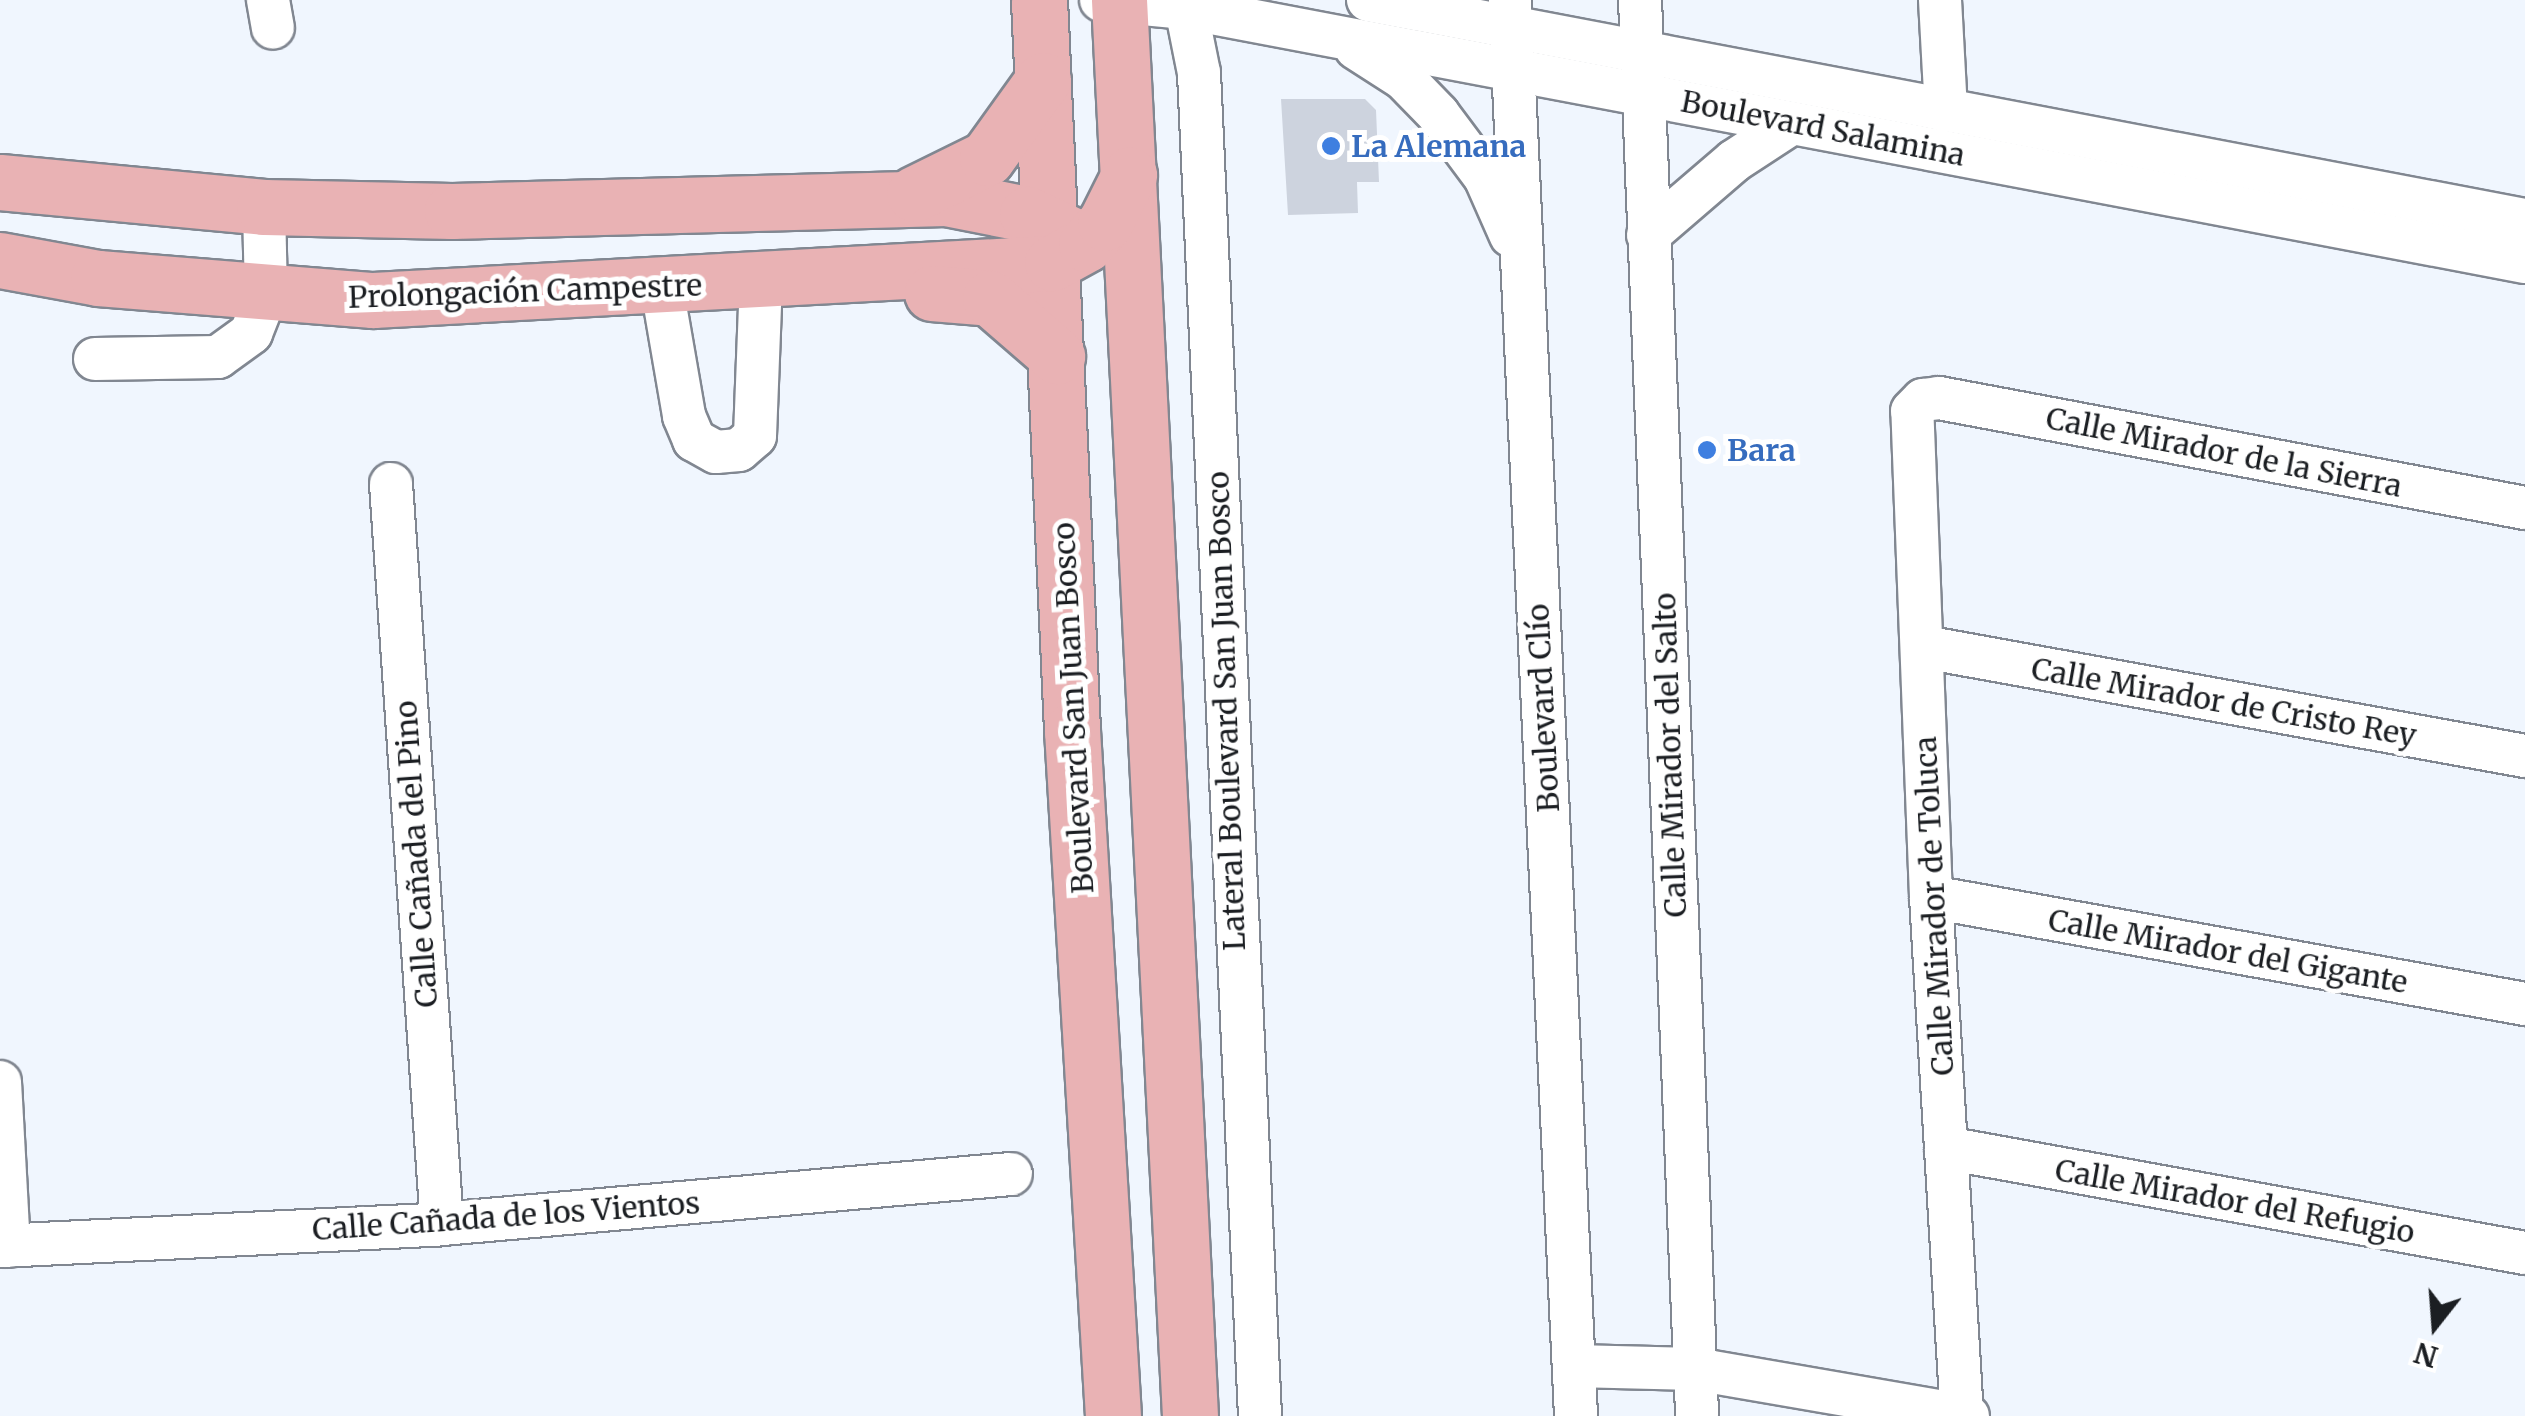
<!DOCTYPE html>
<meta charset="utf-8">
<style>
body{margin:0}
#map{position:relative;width:2525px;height:1416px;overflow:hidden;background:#f0f6fe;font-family:Merriweather,serif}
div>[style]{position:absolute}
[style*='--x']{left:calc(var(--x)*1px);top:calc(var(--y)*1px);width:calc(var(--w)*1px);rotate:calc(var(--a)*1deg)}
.building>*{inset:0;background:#cdd3de}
.roads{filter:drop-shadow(2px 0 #818791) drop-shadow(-2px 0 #818791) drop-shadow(0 2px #818791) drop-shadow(0 -2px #818791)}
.minor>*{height:42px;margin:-21px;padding:0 21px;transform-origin:21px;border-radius:21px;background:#fff}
.major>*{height:55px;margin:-27.5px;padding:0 27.5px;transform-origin:27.5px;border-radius:27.5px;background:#e9b2b4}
.dots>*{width:28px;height:28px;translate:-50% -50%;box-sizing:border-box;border:5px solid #fff;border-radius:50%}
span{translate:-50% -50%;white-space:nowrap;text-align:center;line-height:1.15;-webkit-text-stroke:10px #fff;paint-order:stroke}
.street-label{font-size:30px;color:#1b1e22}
.shop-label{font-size:30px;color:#366cbe;font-weight:700}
.left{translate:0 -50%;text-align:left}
.north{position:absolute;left:2385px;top:1276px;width:100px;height:100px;-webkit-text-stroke:8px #fff;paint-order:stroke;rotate:197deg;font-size:28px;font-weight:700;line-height:40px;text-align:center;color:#1b1e22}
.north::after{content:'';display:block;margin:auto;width:35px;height:45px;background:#1b1e22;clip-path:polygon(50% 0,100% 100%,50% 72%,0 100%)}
</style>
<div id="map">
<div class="building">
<div style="clip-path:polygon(1281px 99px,1365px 99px,1376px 110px,1379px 182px,1357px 182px,1358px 213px,1288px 215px)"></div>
</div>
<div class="roads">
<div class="minor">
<div style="--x:268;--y:0;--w:28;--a:80"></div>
<div style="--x:1101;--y:0;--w:85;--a:5.4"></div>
<div style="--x:1186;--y:8;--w:1363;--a:10.74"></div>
<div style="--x:1368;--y:0;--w:1178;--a:10.77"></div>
<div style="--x:1510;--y:0;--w:1418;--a:87.33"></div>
<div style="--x:1640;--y:0;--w:1417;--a:87.69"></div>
<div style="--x:1940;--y:0;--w:111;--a:86.9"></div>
<div style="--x:1186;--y:8;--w:66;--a:78.7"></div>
<div style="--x:1199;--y:73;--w:1344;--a:87.4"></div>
<div style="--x:1356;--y:48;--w:57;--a:32.9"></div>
<div style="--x:1404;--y:79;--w:49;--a:45.8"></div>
<div style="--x:1438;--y:114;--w:79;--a:53.3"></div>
<div style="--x:1485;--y:177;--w:64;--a:66.2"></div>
<div style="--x:1648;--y:235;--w:113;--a:-40.7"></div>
<div style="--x:1734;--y:161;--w:69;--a:-33.2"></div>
<div style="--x:662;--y:288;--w:130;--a:80.2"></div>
<div style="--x:684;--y:416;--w:26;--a:67"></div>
<div style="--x:694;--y:440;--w:25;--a:29"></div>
<div style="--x:716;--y:452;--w:23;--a:-5"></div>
<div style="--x:739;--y:450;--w:21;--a:-41"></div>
<div style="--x:755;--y:436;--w:154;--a:-87.8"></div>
<div style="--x:95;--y:359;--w:123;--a:-0.9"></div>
<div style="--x:218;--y:357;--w:41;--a:-36"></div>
<div style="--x:251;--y:333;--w:41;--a:-68.5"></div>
<div style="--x:266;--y:295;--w:88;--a:-91.3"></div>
<div style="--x:391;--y:484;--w:742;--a:86.06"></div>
<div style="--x:1924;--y:647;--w:611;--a:10.28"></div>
<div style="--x:1931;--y:897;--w:604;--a:10.21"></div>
<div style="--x:0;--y:1082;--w:164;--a:86.9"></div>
<div style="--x:1946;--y:1148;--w:588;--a:10.28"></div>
<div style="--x:0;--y:1246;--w:443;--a:-2.8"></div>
<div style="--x:442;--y:1224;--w:571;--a:-5.02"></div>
<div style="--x:1574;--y:1366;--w:121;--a:1.4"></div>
<div style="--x:1695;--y:1369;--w:277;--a:9.8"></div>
<div style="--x:1962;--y:1416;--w:520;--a:-93.42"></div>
<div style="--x:1931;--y:897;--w:486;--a:-92.2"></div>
<div style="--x:1912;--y:411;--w:16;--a:-45"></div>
<div style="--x:1923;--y:400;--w:16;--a:-7"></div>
<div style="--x:1939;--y:398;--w:596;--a:10.63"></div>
</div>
<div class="major">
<div style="--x:1039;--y:0;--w:731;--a:87.41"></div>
<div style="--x:1072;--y:730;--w:687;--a:86.58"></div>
<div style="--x:1119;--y:0;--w:1418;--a:87.13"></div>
<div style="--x:0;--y:182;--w:265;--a:5.4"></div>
<div style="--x:264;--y:207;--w:188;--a:1.2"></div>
<div style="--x:452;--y:211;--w:494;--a:-1.5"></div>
<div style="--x:946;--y:198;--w:83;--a:11.2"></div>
<div style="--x:1027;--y:214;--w:56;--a:25.2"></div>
<div style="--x:914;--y:194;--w:81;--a:-26.3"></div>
<div style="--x:987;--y:158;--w:96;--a:-54.3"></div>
<div style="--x:0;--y:260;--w:100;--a:10.4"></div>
<div style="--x:98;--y:278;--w:276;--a:4.6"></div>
<div style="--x:373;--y:300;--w:680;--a:-3.12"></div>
<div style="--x:1052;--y:263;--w:39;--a:-29"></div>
<div style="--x:1086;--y:244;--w:28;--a:-48"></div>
<div style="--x:1105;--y:223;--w:54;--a:-63.4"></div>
<div style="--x:932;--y:293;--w:58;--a:4.9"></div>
<div style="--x:990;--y:298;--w:89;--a:40.9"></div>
</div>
</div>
<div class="dots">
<div style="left:1331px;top:146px;background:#3f7fe0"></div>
<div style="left:1707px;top:450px;background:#3f7fe0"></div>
</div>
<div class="street-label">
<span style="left:1823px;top:128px;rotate:11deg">Boulevard Salamina</span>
<span style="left:525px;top:291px;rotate:-2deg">Prolongación Campestre</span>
<span style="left:2224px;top:452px;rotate:11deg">Calle Mirador de la Sierra</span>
<span style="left:2224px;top:702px;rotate:10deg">Calle Mirador de Cristo Rey</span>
<span style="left:1073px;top:708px;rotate:-93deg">Boulevard San Juan Bosco</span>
<span style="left:1543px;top:708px;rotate:-93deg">Boulevard Clío</span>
<span style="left:1226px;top:711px;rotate:-92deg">Lateral Boulevard San Juan Bosco</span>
<span style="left:1670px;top:755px;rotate:-92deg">Calle Mirador del Salto</span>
<span style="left:416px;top:854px;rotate:-94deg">Calle Cañada del Pino</span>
<span style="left:1934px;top:906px;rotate:-93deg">Calle Mirador de Toluca</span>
<span style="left:2228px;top:951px;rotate:10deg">Calle Mirador del Gigante</span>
<span style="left:2235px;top:1201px;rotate:10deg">Calle Mirador del Refugio</span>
<span style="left:506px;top:1216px;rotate:-4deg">Calle Cañada de los Vientos</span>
</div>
<div class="shop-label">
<span class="left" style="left:1351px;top:146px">La Alemana</span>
<span class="left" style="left:1727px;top:450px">Bara</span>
</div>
<div class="north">N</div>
</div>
